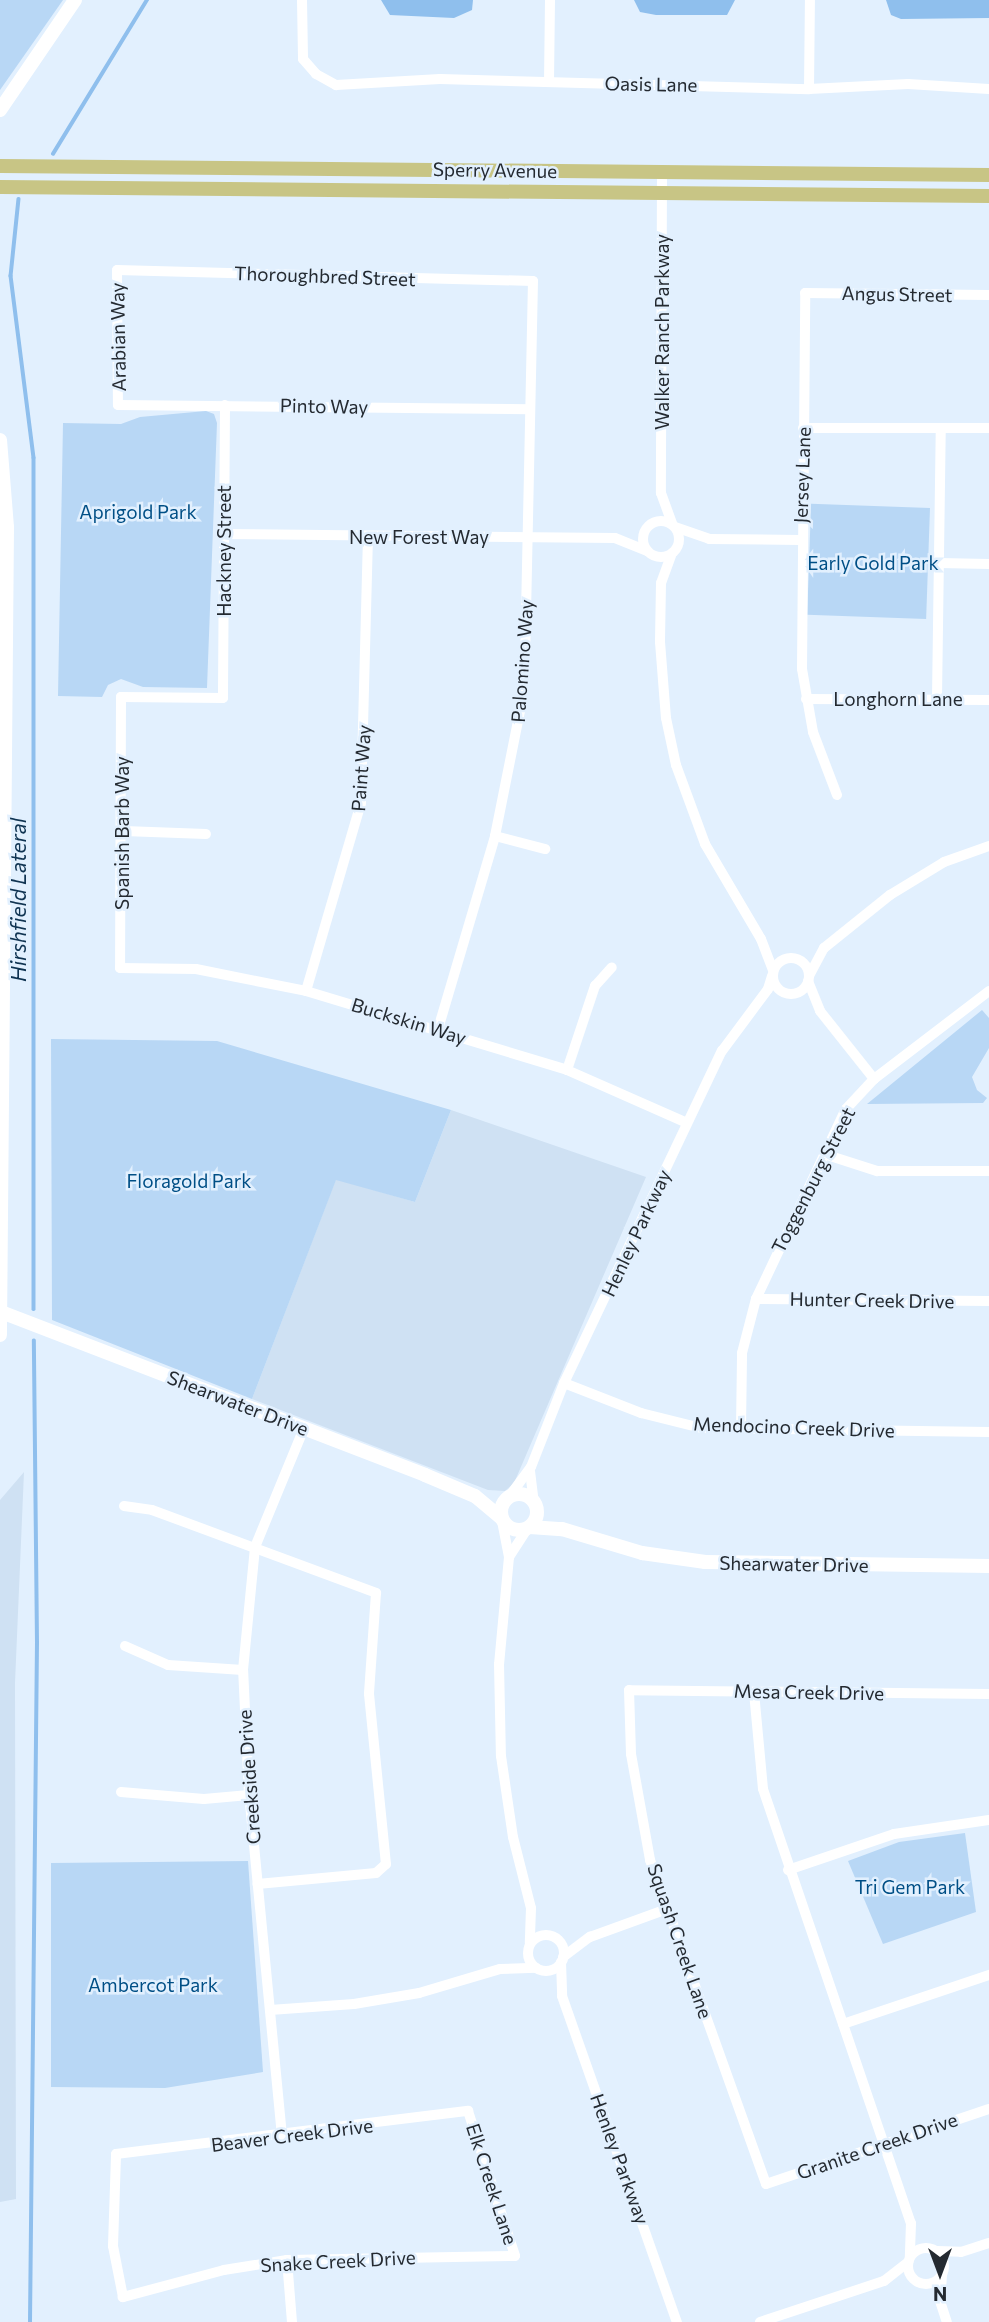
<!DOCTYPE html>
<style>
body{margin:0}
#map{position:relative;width:989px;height:2322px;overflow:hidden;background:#e2f0fe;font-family:Commissioner,sans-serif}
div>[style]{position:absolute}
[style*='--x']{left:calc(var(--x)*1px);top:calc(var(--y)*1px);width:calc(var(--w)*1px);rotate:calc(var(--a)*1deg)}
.built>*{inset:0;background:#cfe1f3}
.green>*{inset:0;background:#b8d7f5;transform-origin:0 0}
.water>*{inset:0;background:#8fbfed}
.stream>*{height:3.5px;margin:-1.75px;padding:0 1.75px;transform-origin:1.75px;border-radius:1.75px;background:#8fbfed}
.street>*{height:10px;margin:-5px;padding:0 5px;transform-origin:5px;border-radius:5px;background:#fff}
.street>.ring{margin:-5px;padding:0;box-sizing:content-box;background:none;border:10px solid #fff;border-radius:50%}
.secondary>*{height:14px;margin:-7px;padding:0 7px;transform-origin:7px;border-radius:7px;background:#fff}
.secondary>.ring{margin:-7px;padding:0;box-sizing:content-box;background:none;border:14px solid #fff;border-radius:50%}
.primary>*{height:14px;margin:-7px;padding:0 7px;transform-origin:7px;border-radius:7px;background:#c8c585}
span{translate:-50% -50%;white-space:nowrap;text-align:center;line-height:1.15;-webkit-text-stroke:5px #e2f0fe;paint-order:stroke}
.street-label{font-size:19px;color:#242a31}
.park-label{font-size:19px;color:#004f86}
.water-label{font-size:21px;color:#103452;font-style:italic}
.north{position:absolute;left:905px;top:2238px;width:70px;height:70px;-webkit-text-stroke:5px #e2f0fe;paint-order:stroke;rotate:180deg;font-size:19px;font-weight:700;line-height:28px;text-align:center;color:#242a31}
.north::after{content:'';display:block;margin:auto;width:24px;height:32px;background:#242a31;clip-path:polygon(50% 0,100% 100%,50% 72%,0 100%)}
</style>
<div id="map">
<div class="built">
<div style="clip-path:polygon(451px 1110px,646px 1177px,514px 1483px,505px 1491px,488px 1490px,252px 1399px,336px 1179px,415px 1202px)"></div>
<div style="clip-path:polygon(24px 1472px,15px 1683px,16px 2199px,0 2202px,0 1500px)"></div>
</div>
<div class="green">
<div style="clip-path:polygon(0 0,63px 0,0 90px)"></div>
<div style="clip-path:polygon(206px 411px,214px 414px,217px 423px,207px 688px,143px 687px,121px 679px,108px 685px,102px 697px,58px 696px,63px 423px,121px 424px,140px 417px)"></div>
<div style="left:930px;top:508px;width:111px;height:119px;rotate:92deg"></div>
<div style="clip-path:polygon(982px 1010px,989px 1018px,989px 1048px,972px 1077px,977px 1090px,987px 1098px,983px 1103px,867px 1104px)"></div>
<div style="clip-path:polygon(51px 1039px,217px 1041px,451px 1110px,415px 1202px,336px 1180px,252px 1399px,52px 1320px)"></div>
<div style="clip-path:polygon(965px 1833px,976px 1912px,883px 1944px,848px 1861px,899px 1842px)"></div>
<div style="clip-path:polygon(248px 1861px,263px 2072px,165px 2088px,51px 2087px,51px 1863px)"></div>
</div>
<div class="water">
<div style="clip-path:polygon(381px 0,473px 0,472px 10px,454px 18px,390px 15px)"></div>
<div style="clip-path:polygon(634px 0,735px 0,727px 15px,656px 15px,640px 12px)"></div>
<div style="clip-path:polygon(886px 0,989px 0,989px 18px,901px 19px,891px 15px)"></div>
</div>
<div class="stream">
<div style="--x:53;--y:154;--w:180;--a:-58.6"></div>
<div style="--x:19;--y:199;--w:77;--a:95.9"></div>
<div style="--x:11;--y:276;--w:183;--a:82.8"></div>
<div style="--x:34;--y:458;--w:851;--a:90"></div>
<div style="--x:30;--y:2322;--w:679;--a:-89.41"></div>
<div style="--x:37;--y:1643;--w:302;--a:-90.6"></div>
</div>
<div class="street">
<div style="--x:302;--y:0;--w:59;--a:89"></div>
<div style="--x:303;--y:59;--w:20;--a:49"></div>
<div style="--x:316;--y:74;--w:23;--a:29"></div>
<div style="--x:336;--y:85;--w:104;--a:-3.3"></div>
<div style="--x:440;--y:79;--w:369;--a:1.6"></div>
<div style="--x:809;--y:89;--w:99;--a:-2.9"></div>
<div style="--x:908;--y:84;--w:81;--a:3.5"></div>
<div style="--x:549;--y:82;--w:82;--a:-89.3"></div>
<div style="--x:809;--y:89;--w:89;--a:-89.4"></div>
<div style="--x:662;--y:172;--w:321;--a:90.2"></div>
<div style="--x:661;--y:493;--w:33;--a:70"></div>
<div style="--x:225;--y:405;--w:293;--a:90.4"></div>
<div style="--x:223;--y:698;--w:102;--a:-179.4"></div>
<div style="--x:121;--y:697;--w:271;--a:90.2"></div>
<div style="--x:120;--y:968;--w:76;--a:0.8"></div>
<div style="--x:196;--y:969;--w:112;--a:11.3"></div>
<div style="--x:306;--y:991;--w:273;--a:16.8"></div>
<div style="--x:567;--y:1070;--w:131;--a:23.8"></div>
<div style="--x:803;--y:428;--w:186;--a:0"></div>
<div class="ring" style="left:643px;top:521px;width:26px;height:26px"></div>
<div style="--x:675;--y:527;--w:36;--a:19"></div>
<div style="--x:709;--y:539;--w:91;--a:0.6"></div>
<div style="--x:224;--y:534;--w:391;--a:0.6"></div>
<div style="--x:615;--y:538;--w:35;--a:22"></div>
<div style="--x:672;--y:553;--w:32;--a:110"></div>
<div style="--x:661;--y:583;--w:59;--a:91"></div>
<div style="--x:660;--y:642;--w:76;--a:85.5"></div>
<div style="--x:666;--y:718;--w:48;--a:78"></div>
<div style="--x:676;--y:765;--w:84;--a:69.8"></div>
<div style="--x:705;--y:844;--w:110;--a:59.5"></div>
<div style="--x:761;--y:939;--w:34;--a:69"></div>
<div style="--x:939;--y:563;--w:50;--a:1.1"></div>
<div style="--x:937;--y:698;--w:270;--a:-89.2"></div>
<div style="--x:806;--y:699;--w:183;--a:0.3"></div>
<div style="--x:837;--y:795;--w:67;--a:-110.9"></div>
<div style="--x:813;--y:732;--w:64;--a:-99.9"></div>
<div style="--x:802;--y:669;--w:376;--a:-89.5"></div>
<div style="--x:805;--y:293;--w:184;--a:0.6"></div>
<div style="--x:124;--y:831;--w:82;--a:2.1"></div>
<div style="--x:495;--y:836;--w:52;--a:14.6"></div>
<div class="ring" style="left:773px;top:958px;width:26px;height:26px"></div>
<div style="--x:809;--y:976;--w:32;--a:-62"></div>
<div style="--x:824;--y:948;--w:85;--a:-38.8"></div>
<div style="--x:890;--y:895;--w:63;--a:-31.4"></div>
<div style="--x:944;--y:862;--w:48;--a:-19.6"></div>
<div style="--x:808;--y:981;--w:32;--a:68"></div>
<div style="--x:820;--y:1011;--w:87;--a:51.5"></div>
<div style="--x:306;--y:991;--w:196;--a:-73.7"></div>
<div style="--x:361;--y:803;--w:266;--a:-88.5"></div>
<div style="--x:438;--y:1029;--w:201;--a:-73.5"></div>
<div style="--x:495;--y:836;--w:127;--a:-78.7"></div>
<div style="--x:520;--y:711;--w:49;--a:-84.2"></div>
<div style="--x:525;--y:662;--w:381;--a:-88.8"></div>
<div style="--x:533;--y:281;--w:416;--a:-178.5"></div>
<div style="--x:117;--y:270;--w:135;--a:89.6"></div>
<div style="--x:118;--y:405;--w:412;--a:0.6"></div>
<div style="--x:567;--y:1070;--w:89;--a:-71.6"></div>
<div style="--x:595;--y:986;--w:25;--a:-48"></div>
<div style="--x:824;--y:1154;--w:56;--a:17.8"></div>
<div style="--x:877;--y:1171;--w:112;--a:0"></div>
<div style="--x:756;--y:1299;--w:233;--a:0.5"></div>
<div style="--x:564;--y:1383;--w:83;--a:21.3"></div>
<div style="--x:641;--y:1413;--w:62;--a:14"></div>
<div style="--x:701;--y:1428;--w:288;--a:0.8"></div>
<div style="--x:741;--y:1428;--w:75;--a:-89.2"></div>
<div style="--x:742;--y:1353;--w:56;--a:-75.5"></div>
<div style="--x:756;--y:1299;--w:210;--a:-64.7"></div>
<div style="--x:846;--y:1109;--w:41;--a:-47"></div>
<div style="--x:874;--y:1079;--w:145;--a:-37.4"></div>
<div style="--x:530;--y:1471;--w:31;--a:83"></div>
<div style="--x:509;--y:1497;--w:37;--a:-54"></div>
<div style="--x:531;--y:1467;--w:90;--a:-68.6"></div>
<div style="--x:564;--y:1383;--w:368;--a:-64.6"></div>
<div style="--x:722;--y:1051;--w:77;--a:-53.4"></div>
<div style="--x:768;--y:989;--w:14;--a:-73"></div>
<div style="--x:124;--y:1506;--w:28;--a:8"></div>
<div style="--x:152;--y:1510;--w:239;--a:20.3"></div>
<div style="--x:376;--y:1593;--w:101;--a:94"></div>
<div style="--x:369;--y:1694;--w:171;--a:84.3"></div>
<div style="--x:386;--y:1864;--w:13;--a:138"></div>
<div style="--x:376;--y:1873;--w:119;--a:174.7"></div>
<div style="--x:502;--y:1521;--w:37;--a:79"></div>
<div style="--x:509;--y:1557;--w:107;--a:95.3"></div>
<div style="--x:499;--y:1664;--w:92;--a:88.8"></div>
<div style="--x:501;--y:1756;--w:82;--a:81.6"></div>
<div style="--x:513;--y:1837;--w:73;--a:75.8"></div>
<div style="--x:531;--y:1908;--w:35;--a:92"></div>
<div style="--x:509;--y:1557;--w:35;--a:-57"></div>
<div style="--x:125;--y:1646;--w:47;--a:23.8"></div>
<div style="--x:168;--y:1665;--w:75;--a:3.8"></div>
<div style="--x:754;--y:1692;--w:97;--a:84.7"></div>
<div style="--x:763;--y:1789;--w:459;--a:71.2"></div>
<div style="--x:911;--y:2223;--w:34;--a:92"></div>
<div style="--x:989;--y:1694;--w:360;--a:-179.4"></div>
<div style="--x:629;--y:1690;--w:64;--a:88.2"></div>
<div style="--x:631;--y:1754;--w:108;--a:79.8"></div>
<div style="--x:650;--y:1860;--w:344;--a:70.3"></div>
<div style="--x:766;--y:2184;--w:235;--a:-18.6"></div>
<div style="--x:121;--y:1792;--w:83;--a:4.8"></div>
<div style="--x:204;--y:1799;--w:45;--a:-5.1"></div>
<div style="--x:788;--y:1870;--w:112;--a:-18.8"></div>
<div style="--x:894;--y:1834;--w:96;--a:-8.4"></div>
<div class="ring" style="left:528px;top:1935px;width:26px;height:26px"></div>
<div style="--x:563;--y:1957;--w:34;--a:-37"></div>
<div style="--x:590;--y:1937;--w:82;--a:-20"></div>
<div style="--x:561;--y:1962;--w:34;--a:88"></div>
<div style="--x:562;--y:1996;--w:346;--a:70.6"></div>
<div style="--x:270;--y:2010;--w:84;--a:-4.1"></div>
<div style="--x:354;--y:2004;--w:66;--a:-9.6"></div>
<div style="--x:419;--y:1993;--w:84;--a:-16.5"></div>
<div style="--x:500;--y:1969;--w:36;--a:-2"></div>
<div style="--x:843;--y:2024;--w:154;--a:-18.6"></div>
<div style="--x:468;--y:2111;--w:152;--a:72"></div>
<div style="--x:515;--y:2256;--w:228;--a:179"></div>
<div style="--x:287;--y:2260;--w:64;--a:171"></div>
<div style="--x:224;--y:2270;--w:105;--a:165"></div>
<div style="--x:123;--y:2297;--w:52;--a:-101.1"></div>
<div style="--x:113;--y:2246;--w:92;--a:-88.1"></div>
<div style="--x:116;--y:2154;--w:355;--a:-7"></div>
<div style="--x:282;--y:2136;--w:343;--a:-95.5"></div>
<div style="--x:249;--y:1795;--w:125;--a:-92.7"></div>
<div style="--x:243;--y:1670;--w:124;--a:-84.4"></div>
<div style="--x:255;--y:1547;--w:129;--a:-67.6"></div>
<div class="ring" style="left:908px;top:2248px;width:26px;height:26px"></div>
<div style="--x:937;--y:2251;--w:24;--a:2"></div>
<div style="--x:961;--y:2252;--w:29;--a:-18"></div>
<div style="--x:287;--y:2260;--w:62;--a:85.4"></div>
<div style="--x:942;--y:2275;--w:26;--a:94"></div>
<div style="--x:940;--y:2301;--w:22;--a:72"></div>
<div style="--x:760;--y:2322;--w:131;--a:-18.3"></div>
<div style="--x:884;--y:2281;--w:31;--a:-38"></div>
</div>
<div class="secondary">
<div style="--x:0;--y:110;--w:133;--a:-55.7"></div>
<div style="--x:0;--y:440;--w:87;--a:85.4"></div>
<div style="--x:7;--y:527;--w:808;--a:90.5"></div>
<div style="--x:1;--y:1312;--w:454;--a:21"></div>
<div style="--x:425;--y:1475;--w:54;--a:22.8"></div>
<div style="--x:475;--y:1496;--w:35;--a:40"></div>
<div class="ring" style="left:501px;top:1494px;width:22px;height:22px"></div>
<div style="--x:530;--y:1527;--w:32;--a:4"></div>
<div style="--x:562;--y:1529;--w:84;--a:16.7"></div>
<div style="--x:642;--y:1553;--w:64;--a:8.1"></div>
<div style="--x:705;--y:1562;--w:284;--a:0.8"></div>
</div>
<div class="primary">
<div style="--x:0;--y:166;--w:989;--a:0.52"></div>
<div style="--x:0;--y:187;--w:989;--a:0.52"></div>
</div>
<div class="street-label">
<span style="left:651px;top:84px;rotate:1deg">Oasis Lane</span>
<span style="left:495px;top:170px;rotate:1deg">Sperry Avenue</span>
<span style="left:325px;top:276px;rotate:2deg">Thoroughbred Street</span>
<span style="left:897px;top:294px;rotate:1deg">Angus Street</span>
<span style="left:662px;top:332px;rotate:-90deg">Walker Ranch Parkway</span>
<span style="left:118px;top:337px;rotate:-91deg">Arabian Way</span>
<span style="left:324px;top:406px;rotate:1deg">Pinto Way</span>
<span style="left:802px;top:475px;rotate:-88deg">Jersey Lane</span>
<span style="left:419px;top:537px">New Forest Way</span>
<span style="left:224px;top:551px;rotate:-90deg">Hackney Street</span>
<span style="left:522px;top:661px;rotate:-86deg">Palomino Way</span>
<span style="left:898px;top:699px">Longhorn Lane</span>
<span style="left:361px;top:768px;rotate:-86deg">Paint Way</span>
<span style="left:122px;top:833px;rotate:-90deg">Spanish Barb Way</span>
<span style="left:409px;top:1021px;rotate:17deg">Buckskin Way</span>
<span style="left:813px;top:1180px;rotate:-63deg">Toggenburg Street</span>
<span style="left:636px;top:1233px;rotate:-65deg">Henley Parkway</span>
<span style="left:872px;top:1300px;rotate:1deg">Hunter Creek Drive</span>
<span style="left:238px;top:1403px;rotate:21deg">Shearwater Drive</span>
<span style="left:794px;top:1427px;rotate:2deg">Mendocino Creek Drive</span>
<span style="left:794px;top:1564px;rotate:1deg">Shearwater Drive</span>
<span style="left:809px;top:1692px;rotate:1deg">Mesa Creek Drive</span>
<span style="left:249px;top:1777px;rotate:-94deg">Creekside Drive</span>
<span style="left:680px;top:1941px;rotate:71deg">Squash Creek Lane</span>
<span style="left:292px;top:2135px;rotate:-7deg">Beaver Creek Drive</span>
<span style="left:877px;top:2146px;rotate:-19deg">Granite Creek Drive</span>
<span style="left:620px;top:2159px;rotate:70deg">Henley Parkway</span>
<span style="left:492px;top:2184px;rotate:72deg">Elk Creek Lane</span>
<span style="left:338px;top:2261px;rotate:-3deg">Snake Creek Drive</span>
</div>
<div class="park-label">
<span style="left:138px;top:512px">Aprigold Park</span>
<span style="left:873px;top:563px">Early Gold Park</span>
<span style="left:189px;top:1181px">Floragold Park</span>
<span style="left:910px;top:1887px">Tri Gem Park</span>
<span style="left:153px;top:1985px">Ambercot Park</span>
</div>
<div class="water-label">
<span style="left:18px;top:900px;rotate:-90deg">Hirshfield Lateral</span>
</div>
<div class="north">N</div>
</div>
